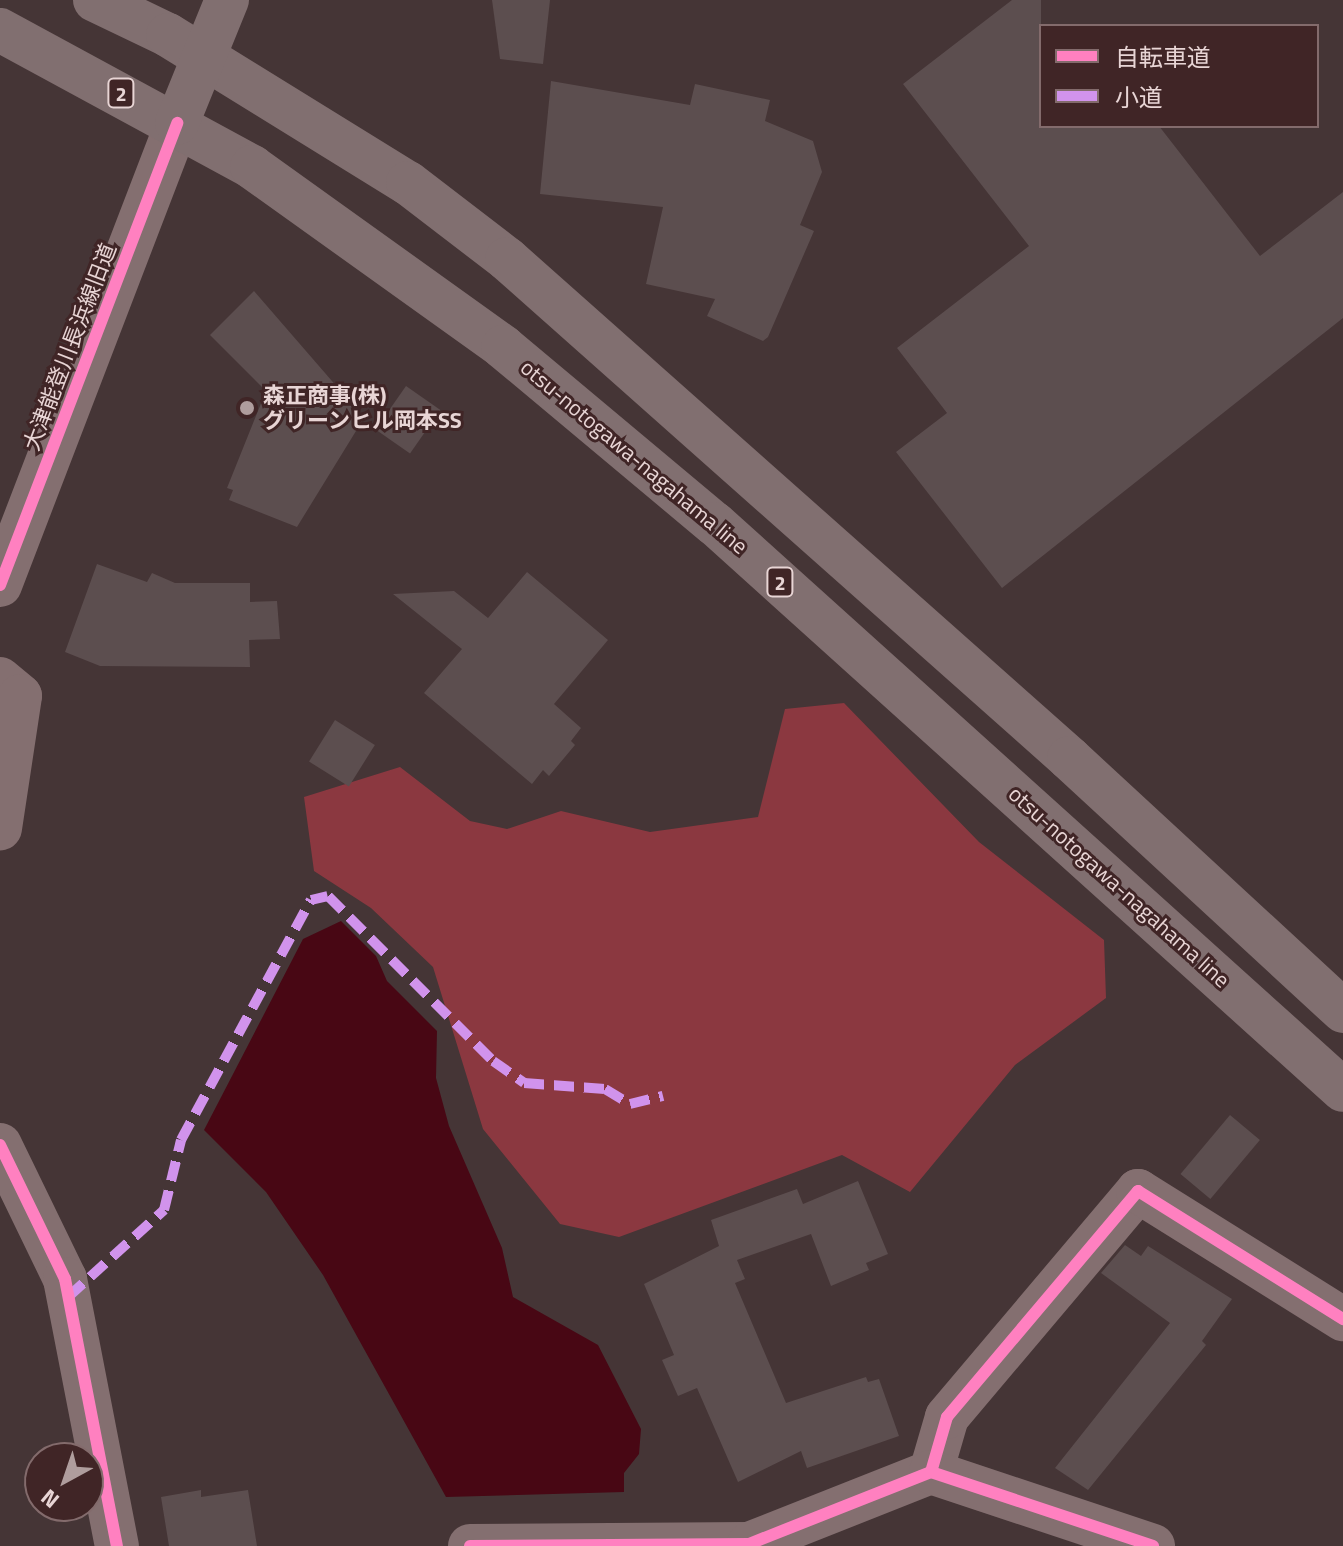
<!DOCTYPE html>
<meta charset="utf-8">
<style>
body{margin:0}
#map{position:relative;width:1343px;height:1546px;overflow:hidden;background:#453536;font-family:"Titillium Web","Noto Sans JP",sans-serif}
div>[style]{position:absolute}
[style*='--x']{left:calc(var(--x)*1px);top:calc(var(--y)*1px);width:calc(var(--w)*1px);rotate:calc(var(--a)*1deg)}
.green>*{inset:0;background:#8b3840}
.water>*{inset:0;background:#480714}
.building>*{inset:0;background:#5c4e4f;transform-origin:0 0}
.minor>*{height:44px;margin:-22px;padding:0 22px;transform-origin:22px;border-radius:22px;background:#846f70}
.major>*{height:44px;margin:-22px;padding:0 22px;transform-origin:22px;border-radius:22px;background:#816f70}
.quiet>*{height:10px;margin-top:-5px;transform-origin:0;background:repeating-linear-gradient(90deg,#d193ec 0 20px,transparent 0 30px)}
.cycleway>*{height:12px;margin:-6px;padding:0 6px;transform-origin:6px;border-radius:6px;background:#ff80c0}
.dots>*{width:22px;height:22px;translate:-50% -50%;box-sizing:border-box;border:4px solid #402526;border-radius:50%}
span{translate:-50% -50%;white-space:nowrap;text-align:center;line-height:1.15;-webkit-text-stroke:6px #402526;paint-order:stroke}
.shield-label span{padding:2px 6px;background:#402526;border:2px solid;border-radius:6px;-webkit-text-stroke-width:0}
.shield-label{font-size:20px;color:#e8d5d5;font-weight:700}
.street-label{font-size:22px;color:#e8d5d5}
.poi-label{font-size:22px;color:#e8d5d5;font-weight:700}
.left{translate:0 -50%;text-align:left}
.legend{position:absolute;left:1039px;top:24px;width:280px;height:104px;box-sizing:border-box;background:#402526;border:2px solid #836b6c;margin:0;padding:10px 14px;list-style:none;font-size:24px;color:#e8d5d5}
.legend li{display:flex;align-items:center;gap:16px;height:40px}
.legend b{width:40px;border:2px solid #836b6c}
.north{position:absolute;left:24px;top:1442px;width:80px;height:80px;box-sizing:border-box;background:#402526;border:2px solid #836b6c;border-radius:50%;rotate:220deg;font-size:22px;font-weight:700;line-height:32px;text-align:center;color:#e8d5d5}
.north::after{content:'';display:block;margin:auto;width:28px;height:36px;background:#af9d9d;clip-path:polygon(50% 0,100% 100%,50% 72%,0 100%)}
</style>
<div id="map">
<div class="green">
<div style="clip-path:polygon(844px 703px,979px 842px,1104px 940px,1106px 998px,1015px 1065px,910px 1192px,842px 1155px,619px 1237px,560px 1224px,483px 1129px,433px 967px,371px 908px,314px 871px,304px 797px,400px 767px,470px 821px,507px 829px,561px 811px,650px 832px,758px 817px,785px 709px)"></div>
</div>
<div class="water">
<div style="clip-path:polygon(341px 921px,376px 956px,387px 981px,437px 1031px,436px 1078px,449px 1126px,502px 1248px,513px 1297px,598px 1345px,641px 1429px,639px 1454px,624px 1473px,624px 1492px,446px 1497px,323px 1275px,266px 1192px,204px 1130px,303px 939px)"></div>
</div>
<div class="building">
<div style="clip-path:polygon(492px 0,550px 0,543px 64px,500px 59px)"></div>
<div style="clip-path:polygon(1012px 0,1041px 0,1041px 126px,1159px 126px,1260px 256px,1343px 192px,1343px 318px,1002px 588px,896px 452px,947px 413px,897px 348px,1029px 246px,903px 84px)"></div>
<div style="clip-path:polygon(551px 81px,690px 105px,695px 84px,770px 100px,765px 121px,813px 141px,822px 172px,800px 225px,814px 231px,768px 337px,763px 341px,707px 316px,715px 299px,646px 284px,663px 207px,540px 194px)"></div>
<div style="clip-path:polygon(254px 291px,364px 418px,297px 527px,229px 500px,233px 490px,227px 488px,266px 391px,210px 335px)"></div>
<div style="left:406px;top:386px;width:42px;height:53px;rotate:35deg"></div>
<div style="clip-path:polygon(97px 564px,147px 582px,152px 573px,175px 583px,250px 583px,250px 602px,277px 601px,280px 639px,249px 640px,250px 667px,100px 666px,65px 652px)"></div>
<div style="clip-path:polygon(527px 572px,608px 640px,554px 704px,581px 728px,571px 741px,575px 745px,549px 776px,543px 770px,532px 784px,424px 693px,462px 649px,393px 594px,454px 591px,488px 618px)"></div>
<div style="left:335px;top:720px;width:47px;height:49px;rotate:32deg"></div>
<div style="left:1230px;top:1115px;width:39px;height:77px;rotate:40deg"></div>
<div style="clip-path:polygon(858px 1181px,888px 1254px,866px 1263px,869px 1270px,831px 1286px,811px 1234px,737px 1260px,745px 1279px,735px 1283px,786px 1403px,866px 1377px,868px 1382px,879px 1379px,899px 1436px,807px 1468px,801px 1451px,738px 1482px,697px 1388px,678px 1396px,662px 1360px,674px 1355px,644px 1284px,719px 1246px,711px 1220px,797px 1189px,803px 1204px)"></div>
<div style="clip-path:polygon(1125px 1245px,1141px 1256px,1148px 1246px,1232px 1299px,1202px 1341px,1206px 1345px,1088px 1490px,1055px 1468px,1170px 1323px,1101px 1273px)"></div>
<div style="clip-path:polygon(201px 1490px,201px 1497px,248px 1490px,257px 1546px,169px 1546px,161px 1497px)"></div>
</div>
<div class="minor">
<div style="--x:0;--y:585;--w:495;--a:-69"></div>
<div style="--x:0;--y:679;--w:26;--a:40"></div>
<div style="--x:20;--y:696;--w:134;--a:98.6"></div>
<div style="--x:0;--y:1145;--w:149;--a:64.1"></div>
<div style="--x:65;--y:1279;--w:272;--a:79"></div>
<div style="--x:931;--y:1472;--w:57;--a:-73.8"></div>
<div style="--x:947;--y:1417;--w:296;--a:-49.8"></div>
<div style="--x:1138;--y:1191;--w:242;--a:32"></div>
<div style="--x:470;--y:1546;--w:279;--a:-0.4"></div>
<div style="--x:749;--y:1544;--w:196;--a:-21.6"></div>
<div style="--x:931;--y:1472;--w:234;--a:18.4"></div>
</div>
<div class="major">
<div style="--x:95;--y:0;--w:81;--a:25.6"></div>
<div style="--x:168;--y:35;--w:282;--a:31.7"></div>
<div style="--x:408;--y:183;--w:125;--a:37.5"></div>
<div style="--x:507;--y:259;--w:752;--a:41.6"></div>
<div style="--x:1069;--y:758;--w:373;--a:42.7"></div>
<div style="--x:0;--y:30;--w:287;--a:28.5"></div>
<div style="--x:252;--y:167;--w:309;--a:35.6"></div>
<div style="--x:503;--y:347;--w:276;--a:39.9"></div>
<div style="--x:715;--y:524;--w:845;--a:42.03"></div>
<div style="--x:177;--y:123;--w:133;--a:-67.9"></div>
</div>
<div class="quiet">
<div style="--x:68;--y:1297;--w:130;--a:-42.2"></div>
<div style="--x:164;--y:1210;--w:72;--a:-76.3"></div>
<div style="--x:181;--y:1140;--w:273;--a:-61.6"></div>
<div style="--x:311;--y:900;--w:17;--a:-13"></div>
<div style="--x:328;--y:896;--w:233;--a:45"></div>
<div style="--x:493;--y:1061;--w:38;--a:35"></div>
<div style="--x:524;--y:1083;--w:81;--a:4.2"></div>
<div style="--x:605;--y:1089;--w:29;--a:31"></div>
<div style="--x:630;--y:1104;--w:34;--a:-14"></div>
</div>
<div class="cycleway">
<div style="--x:0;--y:585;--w:495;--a:-69"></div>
<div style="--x:0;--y:1145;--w:149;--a:64.1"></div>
<div style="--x:65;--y:1279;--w:272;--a:79"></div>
<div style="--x:931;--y:1472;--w:57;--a:-73.8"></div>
<div style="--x:947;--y:1417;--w:296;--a:-49.8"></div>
<div style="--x:1138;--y:1191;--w:242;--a:32"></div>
<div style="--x:470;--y:1546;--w:279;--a:-0.4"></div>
<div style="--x:749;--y:1544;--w:196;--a:-21.6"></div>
<div style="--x:931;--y:1472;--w:234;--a:18.4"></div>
</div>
<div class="dots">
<div style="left:247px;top:408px;background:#af9d9d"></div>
</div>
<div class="shield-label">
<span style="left:121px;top:93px">2</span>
<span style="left:780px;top:582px">2</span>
</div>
<div class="street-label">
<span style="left:70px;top:347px;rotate:-69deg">大津能登川長浜線旧道</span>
<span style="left:634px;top:457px;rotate:40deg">otsu-notogawa-nagahama line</span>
<span style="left:1119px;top:887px;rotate:42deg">otsu-notogawa-nagahama line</span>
</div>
<div class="poi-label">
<span class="left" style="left:263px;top:408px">森正商事(株)<br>グリーンヒル岡本SS</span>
</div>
<ul class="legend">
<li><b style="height:10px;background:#ff80c0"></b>自転車道</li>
<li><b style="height:10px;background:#d193ec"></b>小道</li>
</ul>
<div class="north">N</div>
</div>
